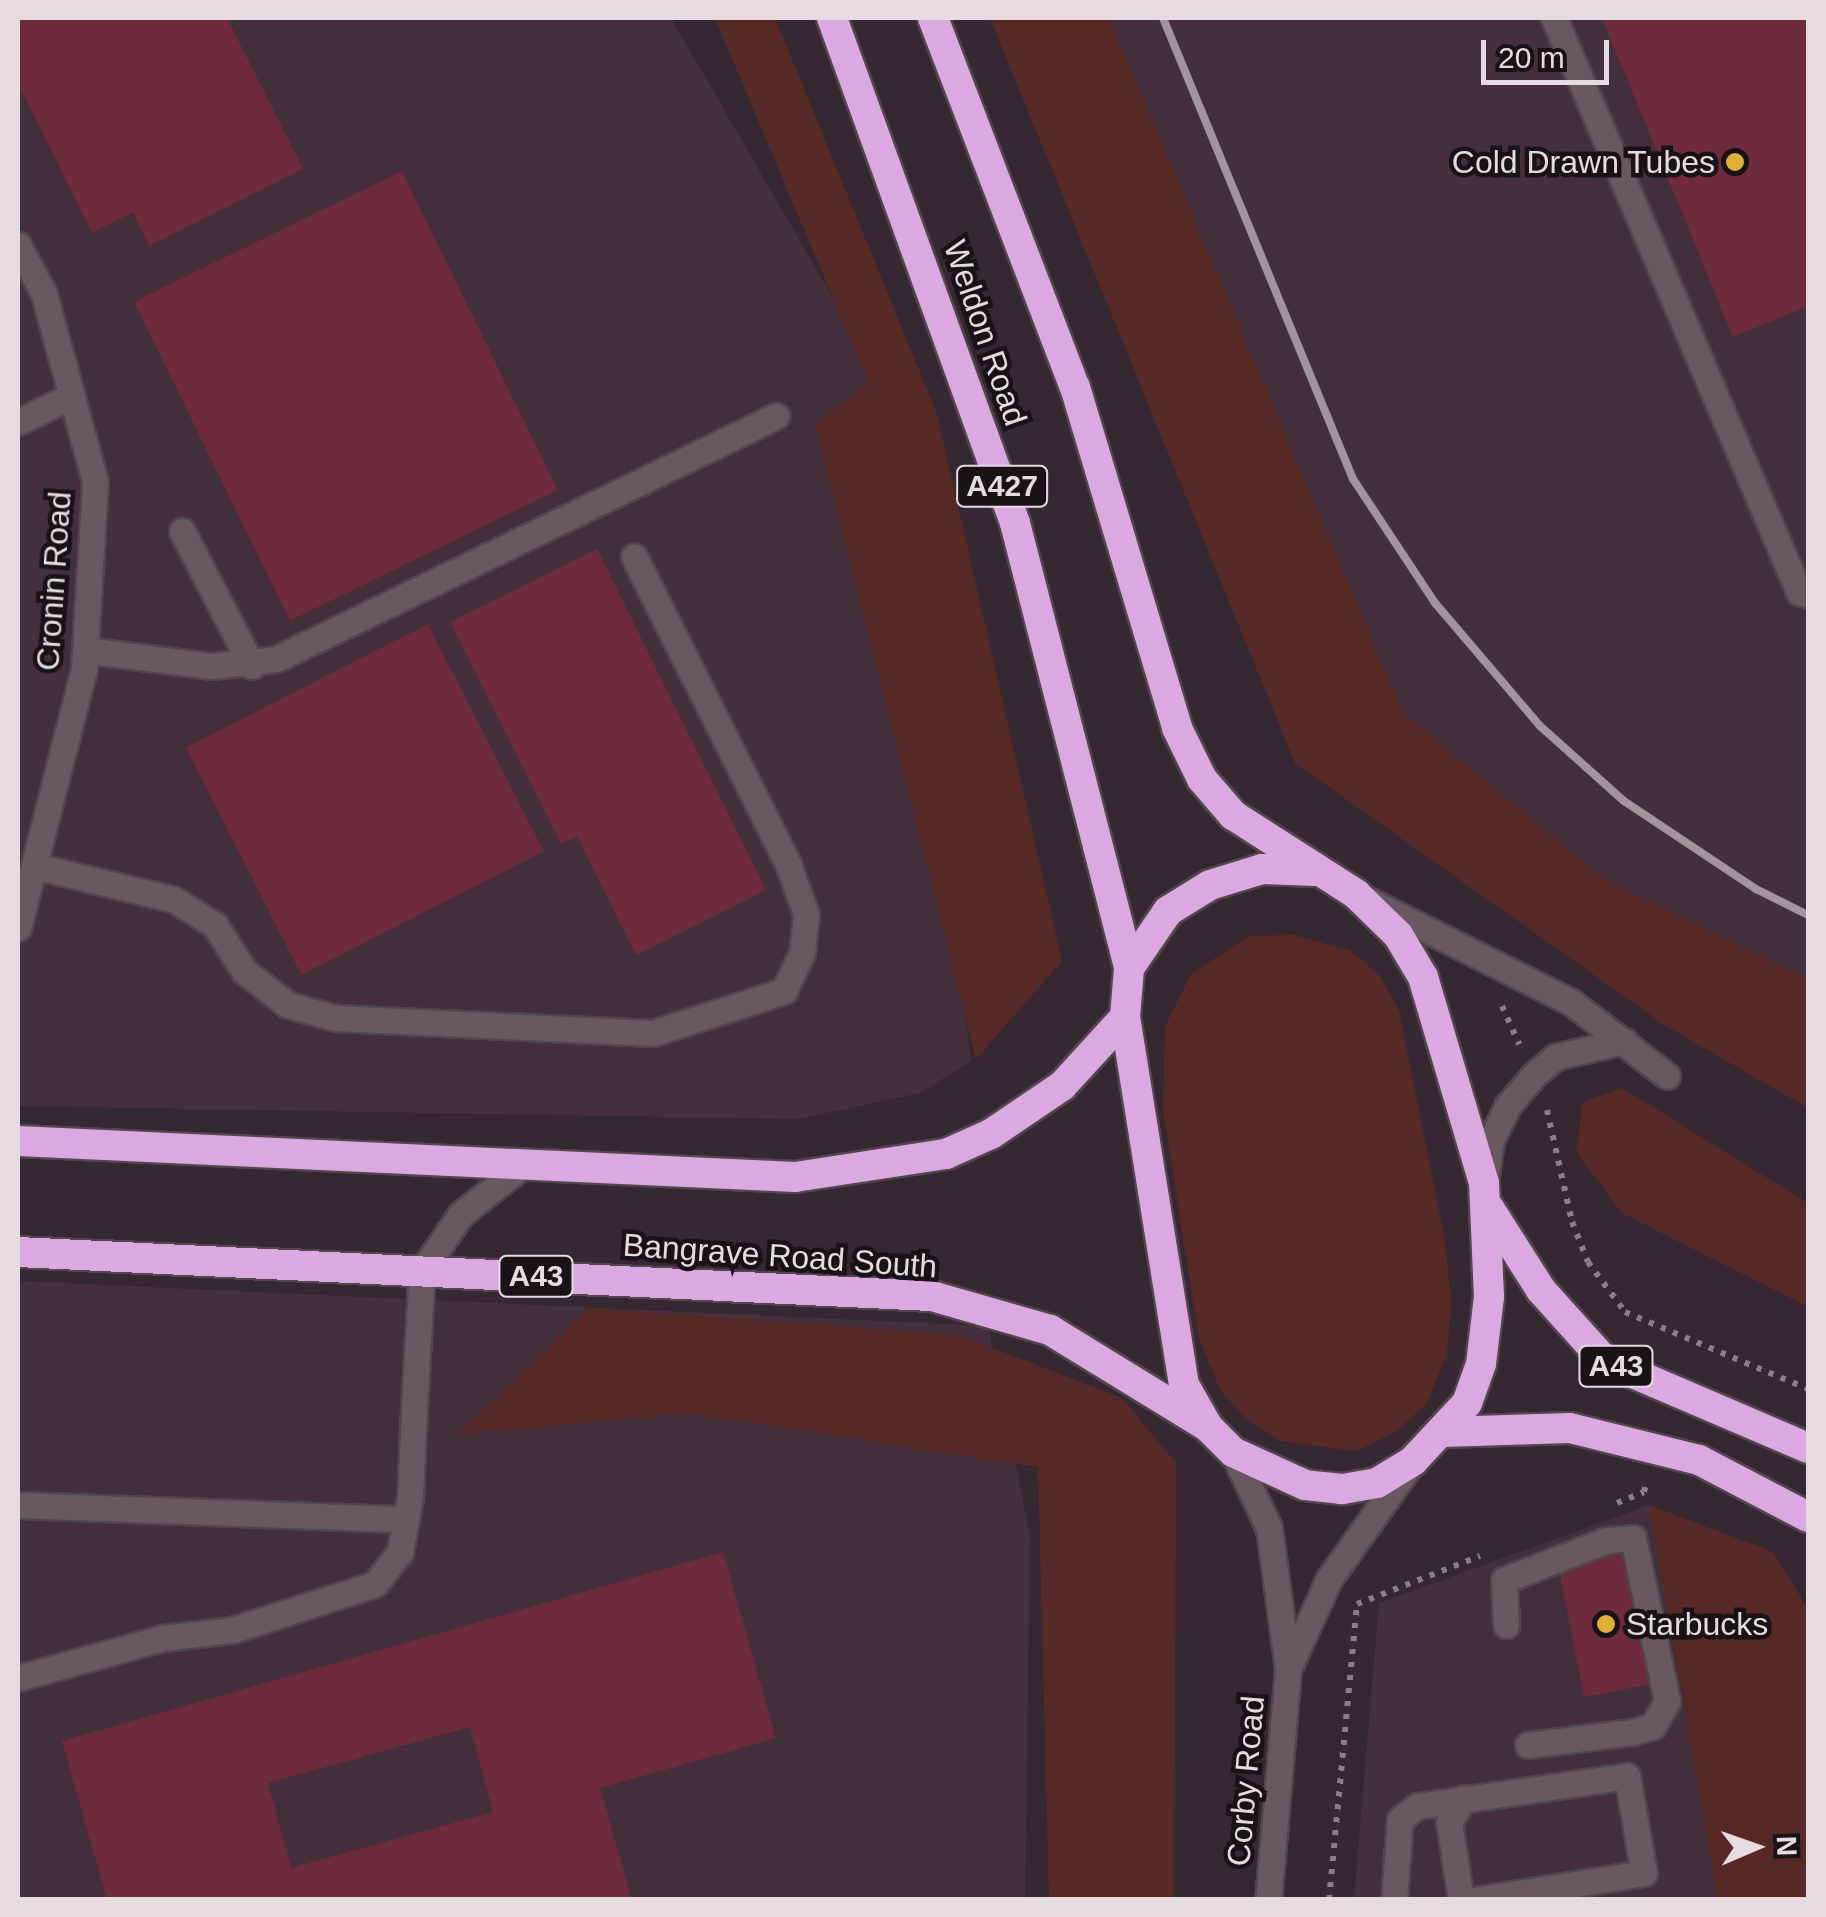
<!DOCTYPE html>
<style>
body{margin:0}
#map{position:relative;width:1826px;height:1917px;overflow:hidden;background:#362830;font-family:Arial,sans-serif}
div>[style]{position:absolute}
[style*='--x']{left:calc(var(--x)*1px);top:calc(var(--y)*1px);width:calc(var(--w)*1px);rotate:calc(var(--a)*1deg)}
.built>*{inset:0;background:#44303b}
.green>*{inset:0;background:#572926}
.building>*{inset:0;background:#6d2b3d;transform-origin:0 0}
.path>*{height:6px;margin-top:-3px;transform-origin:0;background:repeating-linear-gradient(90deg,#8b7f85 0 5px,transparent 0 13px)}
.roads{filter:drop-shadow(2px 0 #51464c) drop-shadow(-2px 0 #51464c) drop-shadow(0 2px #51464c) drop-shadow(0 -2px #51464c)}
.lane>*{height:25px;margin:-12.5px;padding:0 12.5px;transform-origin:12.5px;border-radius:12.5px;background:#685961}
.street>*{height:25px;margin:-12.5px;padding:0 12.5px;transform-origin:12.5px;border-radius:12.5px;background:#685961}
.secondary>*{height:25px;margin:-12.5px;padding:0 12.5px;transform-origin:12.5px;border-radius:12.5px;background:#685961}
.highway>*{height:30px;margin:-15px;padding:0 15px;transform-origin:15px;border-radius:15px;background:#dca8e1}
.rail>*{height:8px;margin:-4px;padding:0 4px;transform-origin:4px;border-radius:4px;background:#a1959b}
.dots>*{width:28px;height:28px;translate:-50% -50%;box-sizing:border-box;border:5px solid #191317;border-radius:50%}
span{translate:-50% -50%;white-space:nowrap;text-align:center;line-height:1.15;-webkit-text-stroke:9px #191317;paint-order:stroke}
.shield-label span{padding:2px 8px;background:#191317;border:2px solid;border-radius:8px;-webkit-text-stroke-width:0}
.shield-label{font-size:30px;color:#e5dbe0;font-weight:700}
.poi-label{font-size:32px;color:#e5dbe0}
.right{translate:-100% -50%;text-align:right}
.left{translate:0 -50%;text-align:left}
.street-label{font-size:32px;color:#e5dbe0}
.frame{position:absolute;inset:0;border:20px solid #e5dbe0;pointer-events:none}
.north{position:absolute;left:1706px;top:1797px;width:100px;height:100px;-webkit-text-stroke:8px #191317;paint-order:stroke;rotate:88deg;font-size:28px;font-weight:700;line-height:40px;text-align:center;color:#e5dbe0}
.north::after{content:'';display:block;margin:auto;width:35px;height:45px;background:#e5dbe0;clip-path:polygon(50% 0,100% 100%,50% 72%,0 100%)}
.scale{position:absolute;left:1481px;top:40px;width:128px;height:45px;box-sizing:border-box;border:5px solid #e5dbe0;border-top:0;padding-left:12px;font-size:30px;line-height:35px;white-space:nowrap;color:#e5dbe0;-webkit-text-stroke:8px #191317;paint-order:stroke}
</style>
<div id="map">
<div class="built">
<div style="clip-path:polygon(18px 18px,671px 18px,878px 376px,971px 1061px,920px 1093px,798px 1119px,18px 1106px)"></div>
<div style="clip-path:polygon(1008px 18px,1808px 18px,1808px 1067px,1349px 728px)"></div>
<div style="clip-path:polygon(18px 1281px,988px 1326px,1030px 1536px,1025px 1899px,18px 1900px)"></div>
<div style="clip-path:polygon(1649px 1505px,1718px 1899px,1354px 1900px,1379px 1603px)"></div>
</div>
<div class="green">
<div style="clip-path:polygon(715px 18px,775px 18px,937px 414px,1062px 961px,976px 1059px,815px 423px,869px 384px)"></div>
<div style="clip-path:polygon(990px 18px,1109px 18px,1403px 713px,1605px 880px,1808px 979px,1808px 1108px,1666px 1026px,1295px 763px)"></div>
<div style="clip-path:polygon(1293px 935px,1350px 950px,1380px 976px,1399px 1011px,1445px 1242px,1451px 1301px,1447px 1355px,1426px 1404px,1396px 1432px,1356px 1451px,1281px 1441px,1245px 1418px,1220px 1390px,1199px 1338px,1163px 1110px,1165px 1026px,1191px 974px,1249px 936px)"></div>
<div style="clip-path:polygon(1622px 1088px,1808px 1203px,1808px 1307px,1622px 1213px,1576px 1152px,1583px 1102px)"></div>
<div style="clip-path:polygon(589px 1308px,959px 1335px,1122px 1398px,1176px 1463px,1174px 1899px,1049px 1899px,1038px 1467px,689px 1413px,457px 1434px)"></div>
<div style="clip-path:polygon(1649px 1505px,1773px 1552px,1808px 1609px,1808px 1899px,1718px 1899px)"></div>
</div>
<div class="building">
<div style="clip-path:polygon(18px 18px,227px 18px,303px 169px,149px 246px,133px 212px,92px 233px,18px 84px)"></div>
<div style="clip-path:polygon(1602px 18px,1808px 18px,1808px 306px,1733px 337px)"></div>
<div style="left:402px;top:171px;width:355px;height:298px;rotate:64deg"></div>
<div style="clip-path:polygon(597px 549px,766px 890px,636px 955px,577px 836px,561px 844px,450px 622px)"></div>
<div style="left:428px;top:624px;width:255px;height:272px;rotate:63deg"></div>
<div style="left:1629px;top:1551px;width:135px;height:72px;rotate:79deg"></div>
<div style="clip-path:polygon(evenodd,723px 1552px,776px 1738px,600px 1788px,632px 1900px,107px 1900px,62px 1741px,723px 1552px,470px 1727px,493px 1812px,291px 1868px,268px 1783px,470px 1727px)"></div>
</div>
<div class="path">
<div style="--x:1502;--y:1006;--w:42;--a:65.9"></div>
<div style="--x:1547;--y:1110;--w:115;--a:77.4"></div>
<div style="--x:1572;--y:1222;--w:43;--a:68.2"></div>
<div style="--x:1588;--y:1262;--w:62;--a:53.5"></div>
<div style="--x:1625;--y:1312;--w:199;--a:22.8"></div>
<div style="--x:1617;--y:1503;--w:29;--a:-22"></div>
<div style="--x:1644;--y:1492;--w:8;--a:-76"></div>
<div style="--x:1329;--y:1900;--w:297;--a:-84.6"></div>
<div style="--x:1357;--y:1604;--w:132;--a:-21.3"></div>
</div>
<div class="roads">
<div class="lane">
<div style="--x:1554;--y:18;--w:624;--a:66.89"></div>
<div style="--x:1799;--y:592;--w:9;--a:18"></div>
<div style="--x:18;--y:422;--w:59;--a:-26.1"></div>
<div style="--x:182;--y:531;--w:152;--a:62.6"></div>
<div style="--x:85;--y:650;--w:128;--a:7.2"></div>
<div style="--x:212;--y:666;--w:64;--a:-6.2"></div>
<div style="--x:276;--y:659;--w:556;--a:-25.92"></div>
<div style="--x:34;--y:866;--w:143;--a:13.4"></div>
<div style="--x:173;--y:899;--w:49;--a:31.8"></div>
<div style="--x:215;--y:925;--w:54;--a:57.8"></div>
<div style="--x:244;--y:971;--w:56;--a:37.7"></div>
<div style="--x:288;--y:1005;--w:50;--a:15.2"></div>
<div style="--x:336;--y:1018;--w:317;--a:2.7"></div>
<div style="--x:653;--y:1033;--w:138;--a:-17.8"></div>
<div style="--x:784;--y:991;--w:42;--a:-64.7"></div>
<div style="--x:802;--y:953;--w:39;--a:-84"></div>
<div style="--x:806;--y:914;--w:53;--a:-109.8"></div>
<div style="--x:788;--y:864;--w:344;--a:-116.6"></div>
<div style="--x:1370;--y:901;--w:225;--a:26.7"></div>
<div style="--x:1571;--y:1002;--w:121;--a:37.6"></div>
<div style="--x:1485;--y:1182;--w:42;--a:-81.9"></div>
<div style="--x:1491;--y:1140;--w:39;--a:-64"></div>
<div style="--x:1508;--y:1105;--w:41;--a:-48.9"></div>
<div style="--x:1535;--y:1074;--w:26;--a:-40"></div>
<div style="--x:1555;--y:1057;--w:71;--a:-13.1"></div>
<div style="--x:18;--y:1505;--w:388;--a:2.1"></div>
<div style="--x:1506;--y:1625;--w:45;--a:-92.5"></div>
<div style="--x:1504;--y:1580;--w:110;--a:-21.2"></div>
<div style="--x:1607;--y:1540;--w:26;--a:-4"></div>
<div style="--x:1633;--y:1538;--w:167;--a:78.2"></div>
<div style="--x:1667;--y:1701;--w:29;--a:119"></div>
<div style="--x:1653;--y:1726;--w:22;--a:164"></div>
<div style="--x:1632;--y:1732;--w:105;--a:172.9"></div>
<div style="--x:18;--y:1678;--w:149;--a:-15.5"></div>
<div style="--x:162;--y:1638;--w:70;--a:-6.5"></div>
<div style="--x:232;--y:1630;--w:150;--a:-17.8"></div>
<div style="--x:375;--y:1584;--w:41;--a:-52"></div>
<div style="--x:400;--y:1552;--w:56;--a:-79.7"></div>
<div style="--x:410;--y:1497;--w:89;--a:-87.4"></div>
<div style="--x:1394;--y:1900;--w:81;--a:-85.8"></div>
<div style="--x:1400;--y:1819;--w:21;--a:-37"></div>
<div style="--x:1417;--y:1806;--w:212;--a:-8.1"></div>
<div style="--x:1627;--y:1776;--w:98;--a:80.1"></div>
<div style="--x:1644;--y:1873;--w:173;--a:171"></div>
<div style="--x:1461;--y:1900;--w:79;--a:-98.7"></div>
<div style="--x:1449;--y:1822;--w:28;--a:-58"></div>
</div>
<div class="street">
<div style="--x:18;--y:245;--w:55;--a:62"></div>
<div style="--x:44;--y:294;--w:195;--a:74.8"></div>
<div style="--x:95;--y:482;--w:187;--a:93.4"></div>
<div style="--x:84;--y:669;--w:267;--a:104.3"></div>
<div style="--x:414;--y:1408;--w:137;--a:-86.7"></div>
<div style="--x:422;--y:1271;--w:69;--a:-55.6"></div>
<div style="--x:461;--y:1214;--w:79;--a:-38.3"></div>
</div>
<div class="secondary">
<div style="--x:1233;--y:1452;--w:84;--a:64.7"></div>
<div style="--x:1269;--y:1528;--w:142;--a:82.3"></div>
<div style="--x:1288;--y:1669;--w:232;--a:94.9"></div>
<div style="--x:1288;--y:1669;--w:99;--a:-65.5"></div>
<div style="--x:1329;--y:1579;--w:136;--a:-54.6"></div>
</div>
<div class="highway">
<div style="--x:832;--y:18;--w:537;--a:70.08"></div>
<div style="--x:1015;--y:523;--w:459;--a:75.6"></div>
<div style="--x:933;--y:18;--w:395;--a:69"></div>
<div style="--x:1075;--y:387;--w:356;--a:73.3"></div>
<div style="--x:1177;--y:728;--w:57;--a:63.9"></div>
<div style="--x:1202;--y:779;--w:48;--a:49.3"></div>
<div style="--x:1233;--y:815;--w:146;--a:32.7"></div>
<div style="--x:1356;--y:894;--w:59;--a:44.3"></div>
<div style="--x:1398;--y:935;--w:49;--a:59.2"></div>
<div style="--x:1423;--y:977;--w:215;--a:73.5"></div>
<div style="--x:1484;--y:1183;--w:114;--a:87.5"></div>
<div style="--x:1489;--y:1297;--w:67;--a:96.8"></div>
<div style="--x:1481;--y:1364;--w:41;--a:109.7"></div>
<div style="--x:1467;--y:1403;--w:79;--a:133"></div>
<div style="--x:1413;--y:1461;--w:42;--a:148.6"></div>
<div style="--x:1377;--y:1483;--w:36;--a:170"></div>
<div style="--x:1342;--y:1489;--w:37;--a:-174"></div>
<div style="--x:1305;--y:1485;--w:79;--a:-155.4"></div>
<div style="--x:1233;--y:1452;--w:35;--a:-135"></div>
<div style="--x:1208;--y:1427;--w:48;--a:-119.7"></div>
<div style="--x:1184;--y:1385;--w:373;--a:-99.1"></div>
<div style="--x:1125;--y:1017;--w:49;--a:-85.3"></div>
<div style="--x:1129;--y:968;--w:69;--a:-55.6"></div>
<div style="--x:1168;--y:911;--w:49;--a:-31.8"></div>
<div style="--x:1210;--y:885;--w:54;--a:-17.1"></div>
<div style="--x:1262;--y:869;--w:54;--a:2.1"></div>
<div style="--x:18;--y:1141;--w:778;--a:2.65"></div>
<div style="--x:795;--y:1177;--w:153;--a:-8.7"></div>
<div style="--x:946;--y:1154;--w:49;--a:-24"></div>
<div style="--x:991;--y:1134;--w:86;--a:-34.1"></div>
<div style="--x:1062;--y:1086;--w:93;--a:-47.6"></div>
<div style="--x:1489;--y:1208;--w:97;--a:57.6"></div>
<div style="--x:1541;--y:1290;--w:96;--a:48"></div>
<div style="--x:1605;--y:1361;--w:221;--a:23.2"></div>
<div style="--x:18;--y:1252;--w:915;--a:2.76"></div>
<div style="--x:932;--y:1296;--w:123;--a:16.1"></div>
<div style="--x:1050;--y:1330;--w:182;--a:31.5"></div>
<div style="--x:1442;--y:1432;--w:128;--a:-1.8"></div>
<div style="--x:1570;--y:1428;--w:133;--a:13.9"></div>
<div style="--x:1699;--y:1460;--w:123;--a:27.6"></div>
</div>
</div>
<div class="rail">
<div style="--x:1163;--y:18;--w:499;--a:67.6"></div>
<div style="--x:1353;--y:479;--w:149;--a:56.5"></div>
<div style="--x:1435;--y:603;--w:162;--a:49.5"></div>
<div style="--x:1540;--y:726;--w:113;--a:41.8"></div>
<div style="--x:1624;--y:801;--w:159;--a:33.7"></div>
<div style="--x:1756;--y:889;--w:58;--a:26.6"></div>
</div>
<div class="dots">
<div style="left:1735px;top:162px;background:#dfb034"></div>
<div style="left:1606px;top:1624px;background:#dfb034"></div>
</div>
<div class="shield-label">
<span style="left:1002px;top:486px">A427</span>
<span style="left:536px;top:1276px">A43</span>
<span style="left:1616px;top:1366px">A43</span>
</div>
<div class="poi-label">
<span class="right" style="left:1715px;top:162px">Cold Drawn Tubes</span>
<span class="left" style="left:1626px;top:1624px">Starbucks</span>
</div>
<div class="street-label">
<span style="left:985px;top:333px;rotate:71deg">Weldon Road</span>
<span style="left:54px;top:581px;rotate:-86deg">Cronin Road</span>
<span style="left:780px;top:1256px;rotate:4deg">Bangrave Road South</span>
<span style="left:1246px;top:1781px;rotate:-85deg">Corby Road</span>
</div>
<div class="frame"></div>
<div class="north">N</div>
<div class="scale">20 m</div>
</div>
